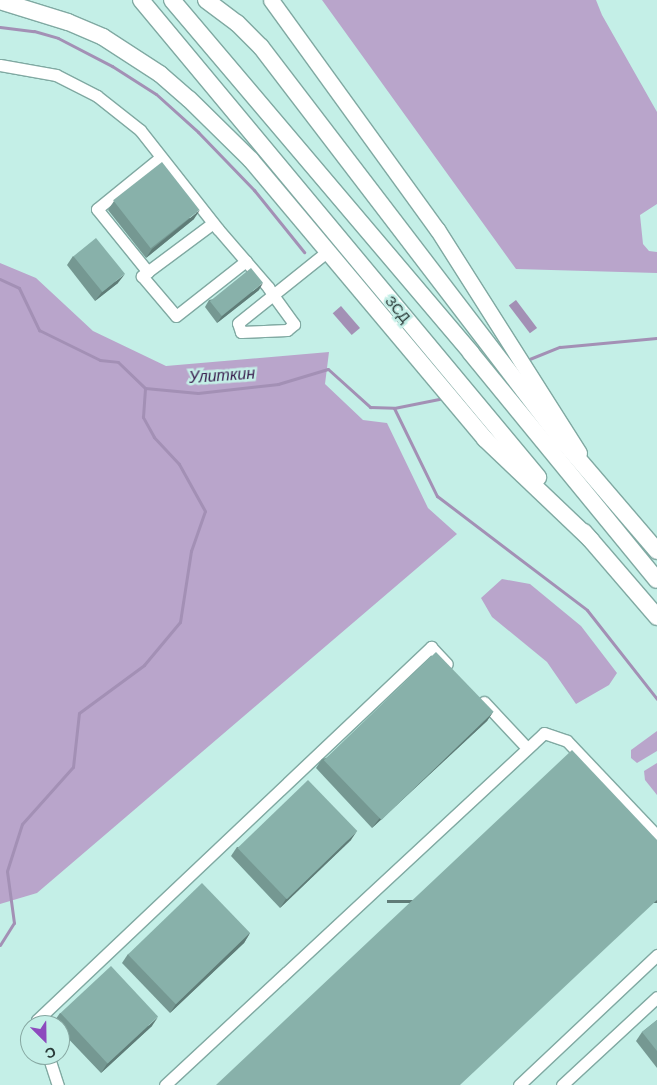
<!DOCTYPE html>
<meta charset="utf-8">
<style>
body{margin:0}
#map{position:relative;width:657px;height:1085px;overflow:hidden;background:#c4efe7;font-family:Helvetica,sans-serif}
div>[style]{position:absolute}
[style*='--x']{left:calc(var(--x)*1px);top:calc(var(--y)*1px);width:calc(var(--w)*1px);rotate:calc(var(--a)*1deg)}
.forest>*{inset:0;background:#b9a5cb}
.water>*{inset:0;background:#a390b5;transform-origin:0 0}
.stream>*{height:3px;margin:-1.5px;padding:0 1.5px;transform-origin:1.5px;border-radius:1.5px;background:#a390b5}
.roads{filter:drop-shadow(1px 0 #80a9a2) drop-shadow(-1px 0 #80a9a2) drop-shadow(0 1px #80a9a2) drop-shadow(0 -1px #80a9a2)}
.minor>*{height:11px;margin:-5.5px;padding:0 5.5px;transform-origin:5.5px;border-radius:5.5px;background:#fff}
.major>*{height:15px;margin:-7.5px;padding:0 7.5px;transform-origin:7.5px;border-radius:7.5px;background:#fff}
.highway>*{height:16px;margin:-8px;padding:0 8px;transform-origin:8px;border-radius:8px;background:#fff}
.wall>*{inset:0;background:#759892}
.shaded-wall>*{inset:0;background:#5f7c77;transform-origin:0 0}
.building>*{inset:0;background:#88b1aa;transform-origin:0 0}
span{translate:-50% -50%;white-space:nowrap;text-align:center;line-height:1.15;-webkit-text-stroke:5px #c4efe7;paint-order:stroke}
.street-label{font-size:15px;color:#2a3b39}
.water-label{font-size:16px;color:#3a1f4f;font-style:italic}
.north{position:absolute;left:20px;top:1015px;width:50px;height:50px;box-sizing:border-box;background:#c4efe7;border:1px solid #86a7a1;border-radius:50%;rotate:157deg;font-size:14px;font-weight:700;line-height:20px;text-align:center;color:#2a3b39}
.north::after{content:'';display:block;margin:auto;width:18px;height:22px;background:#8d4abe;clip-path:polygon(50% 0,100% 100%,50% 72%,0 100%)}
</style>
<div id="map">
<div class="forest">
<div style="clip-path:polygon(322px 0,596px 0,602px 15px,657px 112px,657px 204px,640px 215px,643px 244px,649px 251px,657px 252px,657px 273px,516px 269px)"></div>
<div style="clip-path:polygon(0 263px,36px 278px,93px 331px,166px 366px,329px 352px,325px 384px,363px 420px,387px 423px,428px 508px,457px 534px,37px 893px,0 904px)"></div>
<div style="clip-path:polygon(502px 579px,530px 584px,581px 626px,617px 673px,609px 685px,576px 704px,547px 662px,492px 617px,481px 598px)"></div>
<div style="clip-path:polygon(657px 731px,657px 751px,637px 763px,631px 758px,631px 750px)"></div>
<div style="clip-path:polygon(657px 763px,657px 795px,645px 780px,644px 771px)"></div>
</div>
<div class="water">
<div style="left:516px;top:300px;width:35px;height:9px;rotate:53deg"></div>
<div style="left:341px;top:306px;width:29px;height:11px;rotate:49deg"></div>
</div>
<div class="stream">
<div style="--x:0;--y:27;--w:34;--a:7"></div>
<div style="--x:34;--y:31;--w:25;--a:16"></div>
<div style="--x:58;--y:38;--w:61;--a:27.4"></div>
<div style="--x:112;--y:66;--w:52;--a:32.5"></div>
<div style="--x:156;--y:94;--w:57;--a:42.1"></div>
<div style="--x:198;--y:132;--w:81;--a:46"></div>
<div style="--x:254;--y:190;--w:80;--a:51.1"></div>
<div style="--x:0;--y:279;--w:21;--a:25"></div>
<div style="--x:19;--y:288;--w:47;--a:64.5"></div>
<div style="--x:39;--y:330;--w:68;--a:26.2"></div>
<div style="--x:100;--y:360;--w:18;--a:6"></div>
<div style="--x:118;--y:362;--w:37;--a:44"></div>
<div style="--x:145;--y:388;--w:53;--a:5.4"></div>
<div style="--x:198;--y:393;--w:81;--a:-6.4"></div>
<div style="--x:278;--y:384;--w:52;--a:-16.7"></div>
<div style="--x:328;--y:369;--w:57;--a:42.1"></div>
<div style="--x:370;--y:407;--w:24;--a:2"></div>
<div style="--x:394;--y:408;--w:51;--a:-11.3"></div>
<div style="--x:527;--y:360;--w:35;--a:-22"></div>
<div style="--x:560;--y:347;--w:97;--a:-5.3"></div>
<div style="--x:394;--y:408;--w:98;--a:64"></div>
<div style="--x:437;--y:496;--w:188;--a:37.2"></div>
<div style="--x:587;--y:610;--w:113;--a:51.8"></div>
<div style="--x:0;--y:945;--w:26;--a:-58"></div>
<div style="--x:14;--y:923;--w:52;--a:-97.7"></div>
<div style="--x:7;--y:871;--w:49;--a:-72.3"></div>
<div style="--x:22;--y:824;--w:76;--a:-48.2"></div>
<div style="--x:73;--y:767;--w:54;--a:-83.7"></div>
<div style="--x:79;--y:713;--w:81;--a:-36.4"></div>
<div style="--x:144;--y:665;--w:56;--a:-50.1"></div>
<div style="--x:180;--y:622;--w:72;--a:-81.2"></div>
<div style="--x:191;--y:551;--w:42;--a:-70.7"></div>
<div style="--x:205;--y:511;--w:54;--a:-119"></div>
<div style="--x:179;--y:464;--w:37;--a:-133"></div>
<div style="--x:154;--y:437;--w:23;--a:-119"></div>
<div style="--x:143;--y:417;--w:29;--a:-86"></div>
</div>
<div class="roads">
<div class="minor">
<div style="--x:0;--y:65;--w:57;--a:10.1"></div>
<div style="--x:56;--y:75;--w:46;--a:27.1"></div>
<div style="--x:97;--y:96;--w:55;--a:38.3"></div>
<div style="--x:140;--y:130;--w:126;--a:51.8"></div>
<div style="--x:218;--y:229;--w:77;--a:49.2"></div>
<div style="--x:268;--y:287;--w:9;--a:58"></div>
<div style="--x:273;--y:295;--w:36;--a:54"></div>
<div style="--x:294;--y:324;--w:9;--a:139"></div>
<div style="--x:287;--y:330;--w:46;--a:177.5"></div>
<div style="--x:241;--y:332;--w:9;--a:-108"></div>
<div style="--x:238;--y:323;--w:115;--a:-38.7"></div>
<div style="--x:213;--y:223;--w:89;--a:143.3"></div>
<div style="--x:142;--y:276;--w:52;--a:49.6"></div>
<div style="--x:176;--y:316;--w:89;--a:-38.2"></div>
<div style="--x:148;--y:272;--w:81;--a:-129"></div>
<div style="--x:97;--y:209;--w:82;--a:-39.1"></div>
<div style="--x:484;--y:702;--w:63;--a:46.9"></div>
<div style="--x:38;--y:1025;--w:5;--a:-101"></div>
<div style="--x:37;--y:1020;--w:543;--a:-43.43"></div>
<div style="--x:431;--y:647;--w:23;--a:47"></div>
<div style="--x:48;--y:1055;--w:32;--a:72"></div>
<div style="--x:165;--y:1085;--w:517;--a:-42.88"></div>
<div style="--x:544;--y:733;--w:24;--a:19"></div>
<div style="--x:567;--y:741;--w:131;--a:46.5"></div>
<div style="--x:519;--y:1085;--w:190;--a:-43.3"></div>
<div style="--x:562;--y:1085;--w:129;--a:-42.8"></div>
</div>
<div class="major">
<div style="--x:271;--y:0;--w:283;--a:54.1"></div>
<div style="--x:437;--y:229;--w:265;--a:57.6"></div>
</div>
<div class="highway">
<div style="--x:141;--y:0;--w:621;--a:50.23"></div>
<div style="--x:172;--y:0;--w:463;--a:49.7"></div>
<div style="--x:471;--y:353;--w:293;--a:50.7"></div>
<div style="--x:206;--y:0;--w:39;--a:37"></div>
<div style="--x:237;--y:23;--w:34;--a:45"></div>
<div style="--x:261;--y:47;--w:495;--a:52.6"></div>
<div style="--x:562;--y:440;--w:146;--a:49.4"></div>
<div style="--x:0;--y:1;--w:71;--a:17.2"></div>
<div style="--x:68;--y:22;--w:38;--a:23"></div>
<div style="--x:103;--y:37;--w:68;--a:33"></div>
<div style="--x:160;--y:74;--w:38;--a:41"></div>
<div style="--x:189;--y:99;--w:87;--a:44.5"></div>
<div style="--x:251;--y:160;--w:364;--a:50"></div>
<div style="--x:485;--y:439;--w:146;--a:43.6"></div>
<div style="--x:584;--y:532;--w:112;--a:49.3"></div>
</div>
</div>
<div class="wall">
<div style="clip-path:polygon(114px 201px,194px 219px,146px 258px,108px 210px)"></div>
<div style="clip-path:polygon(73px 256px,118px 283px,95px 301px,67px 265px)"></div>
<div style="clip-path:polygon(259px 290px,217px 323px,205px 307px,209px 300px)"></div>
<div style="clip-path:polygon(493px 712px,487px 721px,372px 828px,316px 768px,322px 759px)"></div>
<div style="clip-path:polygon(351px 840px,280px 908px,231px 856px,237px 847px)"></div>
<div style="clip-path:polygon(250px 933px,244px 943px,170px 1013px,122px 963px,128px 954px)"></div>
<div style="clip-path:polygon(60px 1013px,152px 1026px,101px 1073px,60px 1030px,60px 1025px,56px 1025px,53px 1023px)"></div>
<div style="clip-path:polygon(657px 1020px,657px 1068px,636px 1041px,642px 1032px)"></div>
</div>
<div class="shaded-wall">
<div style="clip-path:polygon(200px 210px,194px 219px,146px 258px,152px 249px)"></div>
<div style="clip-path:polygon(125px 274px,118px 283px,95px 301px,102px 292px)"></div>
<div style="clip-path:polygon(263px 283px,259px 290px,217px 323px,222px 316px)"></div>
<div style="clip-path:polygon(493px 712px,487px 721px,372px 828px,379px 819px)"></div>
<div style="clip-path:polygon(357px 831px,351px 840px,280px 908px,286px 899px)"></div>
<div style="left:657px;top:900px;width:3px;height:270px;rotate:90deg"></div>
<div style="clip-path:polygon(250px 933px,244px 943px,170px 1013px,176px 1004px)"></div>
<div style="clip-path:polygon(158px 1017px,152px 1026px,101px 1073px,107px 1064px)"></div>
</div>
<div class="building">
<div style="left:162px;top:162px;width:61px;height:62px;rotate:52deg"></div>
<div style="left:96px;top:238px;width:46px;height:29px;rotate:51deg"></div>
<div style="left:251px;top:268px;width:19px;height:53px;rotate:51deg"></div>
<div style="left:436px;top:652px;width:83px;height:156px;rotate:46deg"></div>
<div style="clip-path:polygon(572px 750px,657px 840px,657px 900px,460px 1085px,216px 1085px)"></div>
<div style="left:308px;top:780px;width:71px;height:98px;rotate:46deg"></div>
<div style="left:202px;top:883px;width:69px;height:103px;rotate:46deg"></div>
<div style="left:111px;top:966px;width:69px;height:69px;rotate:47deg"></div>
<div style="clip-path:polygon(657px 1020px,657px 1051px,642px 1032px)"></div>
</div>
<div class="street-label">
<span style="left:398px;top:309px;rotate:50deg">ЗСД</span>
</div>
<div class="water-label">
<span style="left:222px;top:376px;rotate:-4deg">Улиткин</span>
</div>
<div class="north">С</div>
</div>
